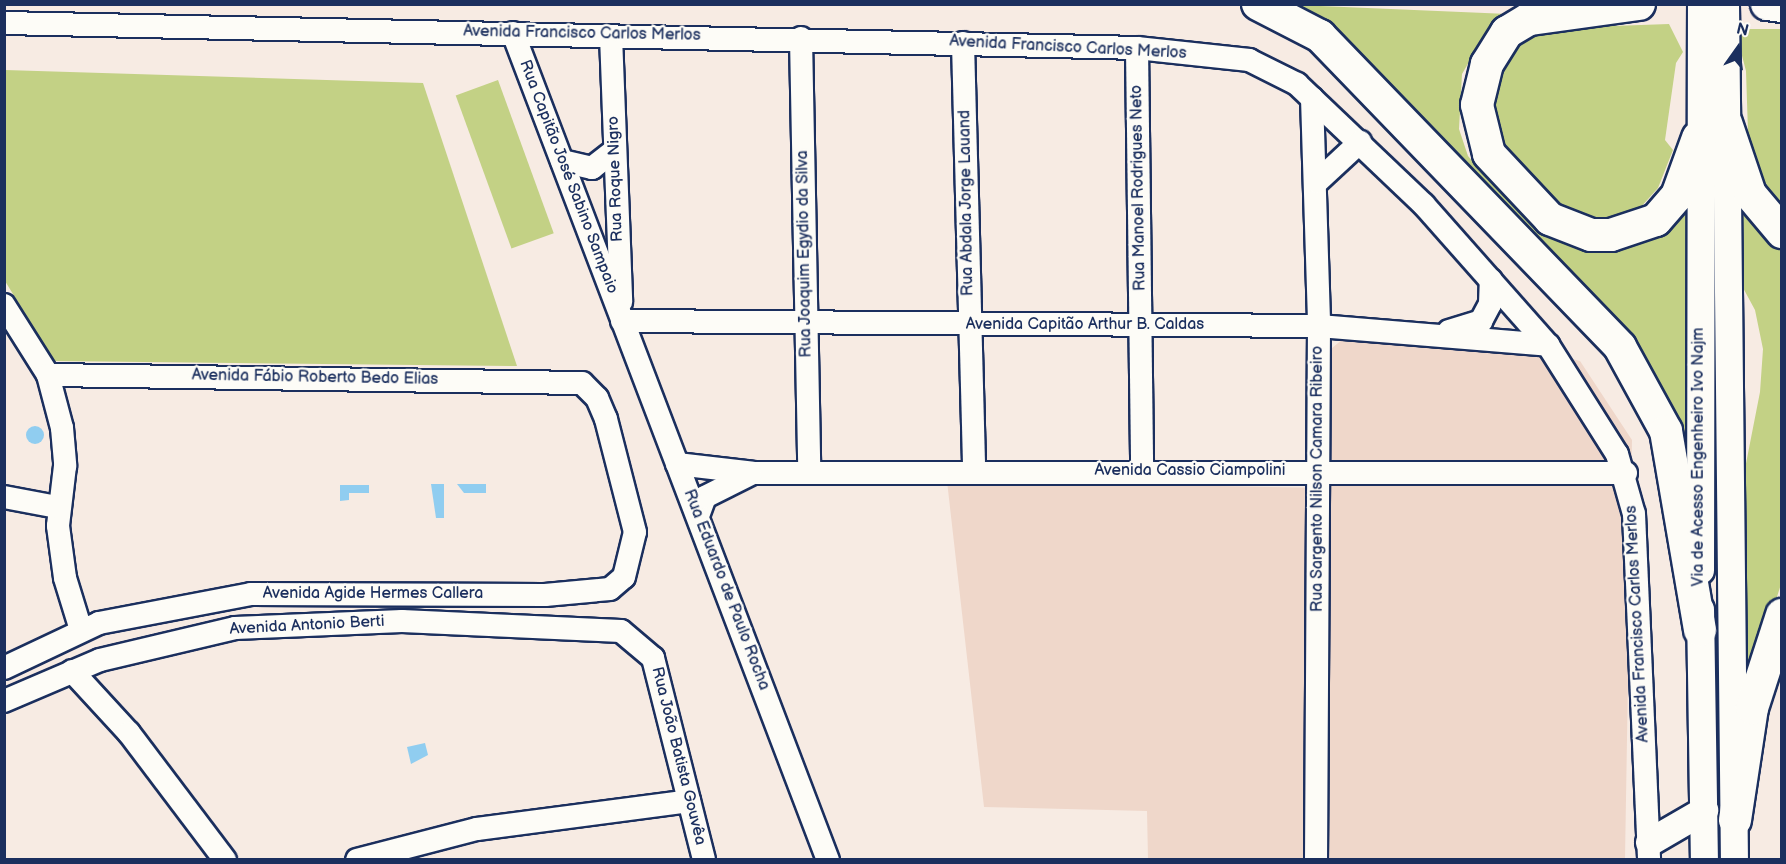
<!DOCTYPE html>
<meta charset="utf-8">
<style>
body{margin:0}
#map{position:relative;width:1786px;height:864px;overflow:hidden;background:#f7ebe3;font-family:"Balsamiq Sans",sans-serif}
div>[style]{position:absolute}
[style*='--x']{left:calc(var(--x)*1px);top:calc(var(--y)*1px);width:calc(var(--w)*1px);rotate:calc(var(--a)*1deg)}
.built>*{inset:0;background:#efd7ca}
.green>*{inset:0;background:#c3d185;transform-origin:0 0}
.water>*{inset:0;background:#90cdf0}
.round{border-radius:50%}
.roads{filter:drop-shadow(2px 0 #1b2f5e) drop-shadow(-2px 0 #1b2f5e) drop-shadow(0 2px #1b2f5e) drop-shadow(0 -2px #1b2f5e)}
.minor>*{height:22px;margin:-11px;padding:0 11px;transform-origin:11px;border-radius:11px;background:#fdfcf7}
.major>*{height:27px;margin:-13.5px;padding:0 13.5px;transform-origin:13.5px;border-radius:13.5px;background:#fdfcf7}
.highway>*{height:32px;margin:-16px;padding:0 16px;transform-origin:16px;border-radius:16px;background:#fdfcf7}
span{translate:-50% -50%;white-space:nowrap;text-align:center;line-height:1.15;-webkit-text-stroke:4.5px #fdfcf7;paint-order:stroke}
.street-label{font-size:16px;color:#1b2f5e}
.frame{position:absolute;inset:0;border:6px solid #1b2f5e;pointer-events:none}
.north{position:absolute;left:1708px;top:18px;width:60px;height:60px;-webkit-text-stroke:4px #fdfcf7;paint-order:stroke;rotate:14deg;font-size:16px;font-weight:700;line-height:24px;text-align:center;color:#1b2f5e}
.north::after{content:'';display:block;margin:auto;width:21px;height:27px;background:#1b2f5e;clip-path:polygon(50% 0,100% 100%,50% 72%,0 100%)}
</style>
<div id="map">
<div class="built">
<div style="clip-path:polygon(1344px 338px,1528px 347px,1580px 361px,1632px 440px,1625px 859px,1148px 859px,1147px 811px,984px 807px,947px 481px,1328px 488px,1331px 349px)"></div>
</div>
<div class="green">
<div style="clip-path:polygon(1297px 5px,1508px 14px,1487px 31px,1462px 74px,1459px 129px,1468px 156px,1487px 179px,1548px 233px,1610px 243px,1687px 182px,1688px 517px,1658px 396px,1328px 24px)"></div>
<div style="clip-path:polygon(1669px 24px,1683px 52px,1676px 63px,1665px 140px,1673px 150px,1658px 188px,1640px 208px,1615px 221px,1581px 222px,1549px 209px,1492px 147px,1486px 100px,1495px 72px,1528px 29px)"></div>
<div style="clip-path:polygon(1735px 29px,1781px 29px,1781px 221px,1749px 163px,1746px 71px)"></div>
<div style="clip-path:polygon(5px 70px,423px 83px,517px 366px,54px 361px,5px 281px)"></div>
<div style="left:498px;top:80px;width:163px;height:45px;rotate:70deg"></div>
<div style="clip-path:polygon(1736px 184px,1781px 243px,1782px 581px,1728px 753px,1732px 535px,1760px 392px,1763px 349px,1755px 310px,1735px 273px)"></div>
</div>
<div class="water">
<div class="round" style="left:26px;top:426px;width:18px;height:18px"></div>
<div style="clip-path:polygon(431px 484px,444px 484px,444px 518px,436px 518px)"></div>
<div style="clip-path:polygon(457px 484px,486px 484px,486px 493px,464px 493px)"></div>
<div style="clip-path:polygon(340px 485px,369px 485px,369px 493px,349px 493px,349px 500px,340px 501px)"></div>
<div style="clip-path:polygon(425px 743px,428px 755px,411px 764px,407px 747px)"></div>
</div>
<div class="roads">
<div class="minor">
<div style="--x:4;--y:23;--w:1133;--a:1.26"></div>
<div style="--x:1137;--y:48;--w:113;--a:6.1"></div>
<div style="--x:1249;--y:60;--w:54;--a:26.6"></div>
<div style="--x:1297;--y:84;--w:175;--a:43.6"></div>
<div style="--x:1424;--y:205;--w:187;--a:48.5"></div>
<div style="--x:1548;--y:345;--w:129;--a:57.7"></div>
<div style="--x:1617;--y:454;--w:62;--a:74.2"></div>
<div style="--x:1634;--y:514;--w:346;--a:87.5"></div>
<div style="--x:513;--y:33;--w:885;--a:69.15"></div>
<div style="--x:611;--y:36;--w:266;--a:87.8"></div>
<div style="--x:801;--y:38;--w:432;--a:88.9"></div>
<div style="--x:963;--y:43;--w:428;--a:88.5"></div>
<div style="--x:1137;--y:48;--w:423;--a:89.3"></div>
<div style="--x:1312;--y:98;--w:228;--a:88.2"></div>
<div style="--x:1319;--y:326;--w:534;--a:90.32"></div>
<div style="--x:562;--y:161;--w:31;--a:13"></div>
<div style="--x:592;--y:168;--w:29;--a:-38"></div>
<div style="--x:1317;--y:182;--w:59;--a:-42.9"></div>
<div style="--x:4;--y:305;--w:83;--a:57.8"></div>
<div style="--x:48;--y:375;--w:55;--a:75.2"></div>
<div style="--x:62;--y:428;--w:38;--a:85"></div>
<div style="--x:65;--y:466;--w:60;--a:96.7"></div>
<div style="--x:58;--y:526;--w:52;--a:82.3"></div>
<div style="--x:65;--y:578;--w:54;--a:72.9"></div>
<div style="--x:622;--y:321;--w:697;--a:0.41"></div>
<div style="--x:1319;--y:326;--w:230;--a:4.7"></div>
<div style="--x:1449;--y:331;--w:34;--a:-17"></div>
<div style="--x:1481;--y:321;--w:19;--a:-62"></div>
<div style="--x:1490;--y:304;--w:24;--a:-88"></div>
<div style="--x:677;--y:464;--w:79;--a:6.6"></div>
<div style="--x:755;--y:473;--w:871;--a:0"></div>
<div style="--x:4;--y:497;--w:54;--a:10.7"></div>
<div style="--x:698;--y:516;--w:20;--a:-70"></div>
<div style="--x:705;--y:497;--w:51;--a:-26.6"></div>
<div style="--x:4;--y:668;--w:105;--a:-25.3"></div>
<div style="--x:99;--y:623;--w:155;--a:-10.8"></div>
<div style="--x:251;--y:594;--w:294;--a:0.2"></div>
<div style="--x:545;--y:595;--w:65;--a:-5.3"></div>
<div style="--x:610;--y:589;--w:18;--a:-41"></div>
<div style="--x:624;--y:577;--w:46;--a:-76.3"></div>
<div style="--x:635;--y:532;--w:117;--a:-104.4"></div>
<div style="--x:606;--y:419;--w:23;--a:-113"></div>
<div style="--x:597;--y:398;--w:21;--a:-135"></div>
<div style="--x:582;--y:383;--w:534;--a:-179.14"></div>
<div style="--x:72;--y:671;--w:84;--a:47.4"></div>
<div style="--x:129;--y:733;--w:159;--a:52.9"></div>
<div style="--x:4;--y:701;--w:104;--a:-23.1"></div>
<div style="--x:100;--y:660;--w:139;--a:-13.3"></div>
<div style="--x:235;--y:628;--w:167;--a:-2.4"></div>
<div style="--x:402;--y:621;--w:219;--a:2.6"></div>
<div style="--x:621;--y:631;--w:42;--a:40.2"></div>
<div style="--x:653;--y:658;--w:208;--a:75.8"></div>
<div style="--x:357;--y:860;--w:124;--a:-14.5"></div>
<div style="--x:477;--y:829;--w:214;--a:-7.5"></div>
</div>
<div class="major">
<div style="--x:1725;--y:4;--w:856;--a:89.4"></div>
<div style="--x:1700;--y:570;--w:566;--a:-89.9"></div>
<div style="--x:1700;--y:609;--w:251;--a:89.1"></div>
<div style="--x:1649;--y:842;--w:64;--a:-30.2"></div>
</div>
<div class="highway">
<div style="--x:1258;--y:4;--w:70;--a:27.3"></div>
<div style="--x:1320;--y:36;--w:432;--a:46"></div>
<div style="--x:1620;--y:347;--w:96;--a:61.3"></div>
<div style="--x:1666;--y:431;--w:202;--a:80.3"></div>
<div style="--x:1639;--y:4;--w:111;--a:172.2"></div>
<div style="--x:1529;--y:19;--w:26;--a:149"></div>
<div style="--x:1507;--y:32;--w:38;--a:122"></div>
<div style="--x:1487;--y:64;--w:42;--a:103.7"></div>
<div style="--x:1477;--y:105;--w:50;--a:76.2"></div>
<div style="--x:1489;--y:154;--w:89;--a:46.8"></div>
<div style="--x:1550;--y:219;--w:44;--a:21.3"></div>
<div style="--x:1591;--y:235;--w:20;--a:0"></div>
<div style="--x:1611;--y:235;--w:47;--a:-18.4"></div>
<div style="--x:1656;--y:220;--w:32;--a:-49"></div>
<div style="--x:1677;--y:196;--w:62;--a:-70.1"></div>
<div style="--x:1767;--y:4;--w:15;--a:8"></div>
<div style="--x:1726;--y:123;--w:75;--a:71.3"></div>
<div style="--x:1750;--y:194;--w:50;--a:49.9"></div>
<div style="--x:1735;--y:820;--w:113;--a:-81.4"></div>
<div style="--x:1752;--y:708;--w:98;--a:-72.1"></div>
</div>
</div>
<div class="street-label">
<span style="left:582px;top:34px;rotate:1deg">Avenida Francisco Carlos Merlos</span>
<span style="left:1068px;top:48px;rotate:3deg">Avenida Francisco Carlos Merlos</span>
<span style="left:568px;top:177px;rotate:69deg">Rua Capitão José Sabino Sampaio</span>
<span style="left:616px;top:179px;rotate:-92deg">Rua Roque Nigro</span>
<span style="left:1139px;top:188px;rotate:-91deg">Rua Manoel Rodrigues Neto</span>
<span style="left:967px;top:203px;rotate:-91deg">Rua Abdala Jorge Lauand</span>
<span style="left:805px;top:254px;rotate:-91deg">Rua Joaquim Egydio da Silva</span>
<span style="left:1085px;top:325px">Avenida Capitão Arthur B. Caldas</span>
<span style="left:315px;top:378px;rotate:1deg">Avenida Fábio Roberto Bedo Elias</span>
<span style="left:1699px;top:457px;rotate:-90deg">Via de Acesso Engenheiro Ivo Najm</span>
<span style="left:1190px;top:471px">Avenida Cassio Ciampolini</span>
<span style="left:1318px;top:479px;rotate:-90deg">Rua Sargento Nilson Camara Ribeiro</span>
<span style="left:726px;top:590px;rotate:69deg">Rua Eduardo de Paulo Rocha</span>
<span style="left:373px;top:594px">Avenida Agide Hermes Callera</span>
<span style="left:1638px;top:624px;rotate:-93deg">Avenida Francisco Carlos Merlos</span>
<span style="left:307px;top:626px;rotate:-3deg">Avenida Antonio Berti</span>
<span style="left:678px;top:756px;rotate:76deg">Rua João Batista Gouvêa</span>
</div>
<div class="frame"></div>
<div class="north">N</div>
</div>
